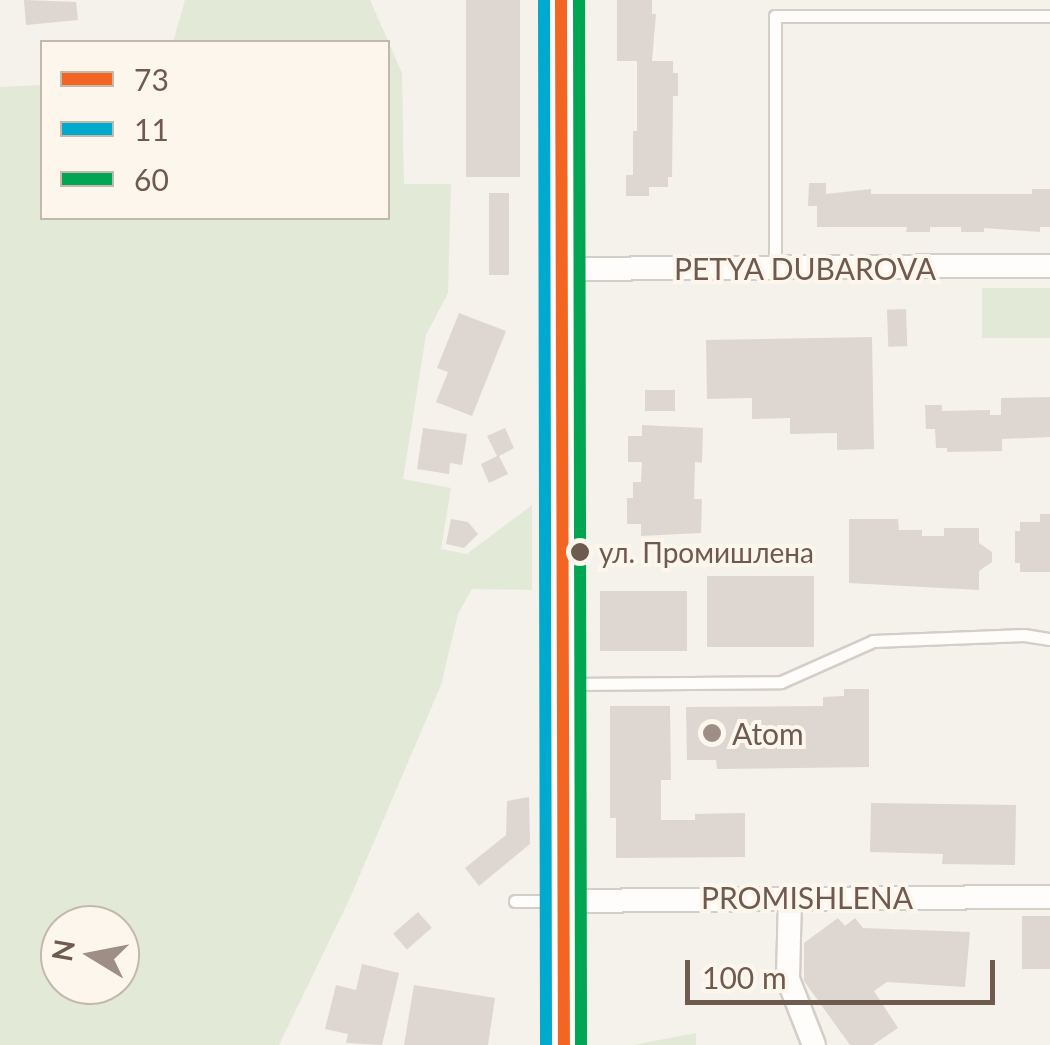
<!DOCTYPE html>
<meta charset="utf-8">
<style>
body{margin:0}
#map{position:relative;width:1050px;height:1045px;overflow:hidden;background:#f5f1eb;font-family:Lato,sans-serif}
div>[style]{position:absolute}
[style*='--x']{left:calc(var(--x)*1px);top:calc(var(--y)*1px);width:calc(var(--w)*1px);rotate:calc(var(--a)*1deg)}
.green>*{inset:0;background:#e2ead7;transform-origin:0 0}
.building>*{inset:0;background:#ded7d1;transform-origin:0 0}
.roads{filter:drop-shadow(2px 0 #d4cec9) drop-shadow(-2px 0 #d4cec9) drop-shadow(0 2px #d4cec9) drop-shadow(0 -2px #d4cec9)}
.lane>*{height:11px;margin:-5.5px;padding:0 5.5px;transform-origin:5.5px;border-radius:5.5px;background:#fefdfc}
.street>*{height:22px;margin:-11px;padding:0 11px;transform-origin:11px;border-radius:11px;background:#fefdfc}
.secondary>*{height:32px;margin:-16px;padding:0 16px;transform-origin:16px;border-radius:16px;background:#fefdfc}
.bus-1>*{height:12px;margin:-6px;padding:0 6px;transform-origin:6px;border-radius:6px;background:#f26522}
.bus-2>*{height:12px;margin:-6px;padding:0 6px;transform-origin:6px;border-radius:6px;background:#00a9ce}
.bus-3>*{height:12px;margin:-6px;padding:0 6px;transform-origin:6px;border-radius:6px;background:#00a651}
.dots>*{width:28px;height:28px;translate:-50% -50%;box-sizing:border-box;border:5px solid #fcf6ec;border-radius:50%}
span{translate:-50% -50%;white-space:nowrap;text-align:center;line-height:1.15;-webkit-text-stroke:8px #fcf6ec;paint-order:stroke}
.bus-label{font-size:28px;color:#6f5a4f}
.left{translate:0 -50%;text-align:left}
.street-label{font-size:30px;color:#6f5a4f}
.poi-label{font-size:30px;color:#6f5a4f}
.legend{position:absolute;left:40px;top:40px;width:350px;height:180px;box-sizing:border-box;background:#fcf6ec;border:2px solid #c4b8ad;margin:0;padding:12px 18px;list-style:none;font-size:30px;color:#6f5a4f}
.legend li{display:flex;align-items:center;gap:20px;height:50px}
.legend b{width:50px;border:2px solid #c4b8ad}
.north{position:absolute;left:40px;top:905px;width:100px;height:100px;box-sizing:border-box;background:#fcf6ec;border:2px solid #c4b8ad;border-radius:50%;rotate:280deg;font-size:28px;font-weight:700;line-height:40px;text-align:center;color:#6f5a4f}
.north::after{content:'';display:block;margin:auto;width:35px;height:45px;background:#9e8f86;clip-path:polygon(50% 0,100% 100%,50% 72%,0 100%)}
.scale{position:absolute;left:685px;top:960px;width:310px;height:45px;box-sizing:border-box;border:5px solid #6f5a4f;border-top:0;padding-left:12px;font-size:30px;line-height:35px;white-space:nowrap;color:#6f5a4f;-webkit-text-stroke:8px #fcf6ec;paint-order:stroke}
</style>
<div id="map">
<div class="green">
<div style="clip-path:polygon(evenodd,185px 0,370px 0,402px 73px,404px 184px,451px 184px,448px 293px,426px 335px,403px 479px,451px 488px,441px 549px,467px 554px,532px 505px,532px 590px,472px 589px,458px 614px,441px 685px,350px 898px,279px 1045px,0 1045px,0 87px,42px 85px,42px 218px,388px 218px,388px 42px,173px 42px,185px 0,120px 925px,120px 985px,60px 985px,60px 925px,120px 925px)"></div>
<div style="left:982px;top:288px;width:68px;height:50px"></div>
<div style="clip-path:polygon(696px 1033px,696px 1045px,633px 1045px)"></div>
</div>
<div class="building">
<div style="clip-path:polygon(24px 0,76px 2px,78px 20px,26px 25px)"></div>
<div style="left:466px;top:0;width:54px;height:177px"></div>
<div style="clip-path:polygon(617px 0,652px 0,652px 14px,656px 14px,652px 61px,673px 61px,673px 73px,678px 73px,678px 96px,673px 96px,672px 177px,668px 177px,668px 187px,649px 187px,649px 196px,626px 196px,626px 175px,633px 175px,633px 131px,637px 131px,637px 61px,617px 61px)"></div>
<div style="clip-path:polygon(809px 183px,826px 183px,826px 194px,871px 189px,871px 194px,1032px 194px,1032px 189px,1050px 189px,1050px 227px,1040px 227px,1040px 232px,984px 228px,984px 232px,961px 232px,961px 227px,930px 227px,930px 232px,906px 232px,907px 227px,817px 227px,817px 206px,808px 206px)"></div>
<div style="left:489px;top:193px;width:20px;height:82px"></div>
<div style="left:906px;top:309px;width:37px;height:19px;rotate:88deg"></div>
<div style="clip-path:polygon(459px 313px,506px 331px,472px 416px,436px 402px,448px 372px,437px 368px)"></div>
<div style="clip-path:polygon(872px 337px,874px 449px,837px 450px,837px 433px,790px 434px,790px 418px,752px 419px,752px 398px,707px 399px,706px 340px)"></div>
<div style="left:645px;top:390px;width:30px;height:21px"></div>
<div style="clip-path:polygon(1050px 397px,1050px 437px,1002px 439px,1002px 451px,947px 452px,947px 448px,936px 448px,935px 429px,926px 429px,925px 405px,942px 405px,942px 411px,990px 410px,990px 415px,1001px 415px,1001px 398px)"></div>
<div style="clip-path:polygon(642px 425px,703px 428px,702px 463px,695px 462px,694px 499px,702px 499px,701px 533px,641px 536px,641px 524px,627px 524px,627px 498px,633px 498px,633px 482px,641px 482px,642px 462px,628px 462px,628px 436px,642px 436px)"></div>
<div style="clip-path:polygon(423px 428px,467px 434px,462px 465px,450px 463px,449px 474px,417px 469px)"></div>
<div style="clip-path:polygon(505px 428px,514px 448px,499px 456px,508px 474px,489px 483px,481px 464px,497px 456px,487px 436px)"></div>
<div style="clip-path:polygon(1040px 514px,1050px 514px,1050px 572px,1020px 572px,1020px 563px,1015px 563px,1015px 531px,1020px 531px,1020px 522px,1040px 522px)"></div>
<div style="clip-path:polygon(451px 519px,468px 522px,478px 534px,464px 548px,446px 544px)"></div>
<div style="clip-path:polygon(849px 519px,898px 519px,899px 530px,922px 530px,922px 536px,944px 536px,944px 528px,979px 528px,979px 543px,992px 552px,992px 562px,979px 571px,979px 590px,849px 583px)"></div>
<div style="left:707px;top:576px;width:107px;height:71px"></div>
<div style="left:687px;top:591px;width:60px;height:87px;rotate:90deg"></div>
<div style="clip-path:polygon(844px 689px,869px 689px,869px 767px,717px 769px,716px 760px,687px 760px,686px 707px,823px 706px,823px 697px,844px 696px)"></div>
<div style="clip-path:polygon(610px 706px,670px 706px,671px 780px,661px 780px,661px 820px,695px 820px,695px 814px,745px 813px,745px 857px,616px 858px,616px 818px,610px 818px)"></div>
<div style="clip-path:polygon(529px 797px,530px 844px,479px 886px,465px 868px,506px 835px,507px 801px)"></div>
<div style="clip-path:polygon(871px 803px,1016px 805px,1015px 865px,942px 864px,943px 854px,870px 852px)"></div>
<div style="left:418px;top:912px;width:21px;height:33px;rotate:49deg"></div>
<div style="left:1022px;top:916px;width:28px;height:53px"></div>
<div style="clip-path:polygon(838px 918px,845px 926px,855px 918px,863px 928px,970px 932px,965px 987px,887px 982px,874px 991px,898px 1028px,873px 1045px,850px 1045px,804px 981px,804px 943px)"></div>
<div style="clip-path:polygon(362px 964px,399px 973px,382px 1045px,346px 1043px,348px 1034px,325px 1029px,336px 985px,356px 990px)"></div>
<div style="clip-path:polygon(414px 985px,495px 998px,488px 1045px,404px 1045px)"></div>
</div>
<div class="roads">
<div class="lane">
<div style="--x:775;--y:268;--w:252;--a:-90"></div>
<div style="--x:775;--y:16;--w:275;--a:0"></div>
<div style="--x:568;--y:684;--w:213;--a:-0.5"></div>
<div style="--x:781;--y:682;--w:101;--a:-24"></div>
<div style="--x:873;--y:641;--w:151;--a:-2.3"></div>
<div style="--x:1024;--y:635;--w:26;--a:9"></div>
<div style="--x:515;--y:901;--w:46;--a:0"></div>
</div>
<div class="street">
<div style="--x:561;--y:269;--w:489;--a:-0.4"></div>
<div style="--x:790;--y:896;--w:83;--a:91.4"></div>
<div style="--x:788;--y:979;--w:71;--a:68.5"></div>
<div style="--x:565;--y:901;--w:485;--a:-0.5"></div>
</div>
<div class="secondary">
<div style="--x:561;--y:0;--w:1045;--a:89.84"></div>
</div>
</div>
<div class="bus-1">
<div style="--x:561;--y:0;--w:1045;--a:89.84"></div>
</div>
<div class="bus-2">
<div style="--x:544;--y:0;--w:1045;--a:89.89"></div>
</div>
<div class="bus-3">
<div style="--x:579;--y:0;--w:1045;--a:89.89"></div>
</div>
<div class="dots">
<div style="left:580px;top:552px;background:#6f5a4f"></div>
<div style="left:712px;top:733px;background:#9e8f86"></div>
</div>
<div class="bus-label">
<span class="left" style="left:599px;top:552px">ул. Промишлена</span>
</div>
<div class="street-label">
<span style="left:805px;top:268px">PETYA DUBAROVA</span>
<span style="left:807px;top:897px">PROMISHLENA</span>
</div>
<div class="poi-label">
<span class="left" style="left:732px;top:733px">Atom</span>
</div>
<ul class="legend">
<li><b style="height:12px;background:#f26522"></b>73</li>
<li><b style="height:12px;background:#00a9ce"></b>11</li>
<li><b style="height:12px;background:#00a651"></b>60</li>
</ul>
<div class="north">N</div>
<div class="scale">100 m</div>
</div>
